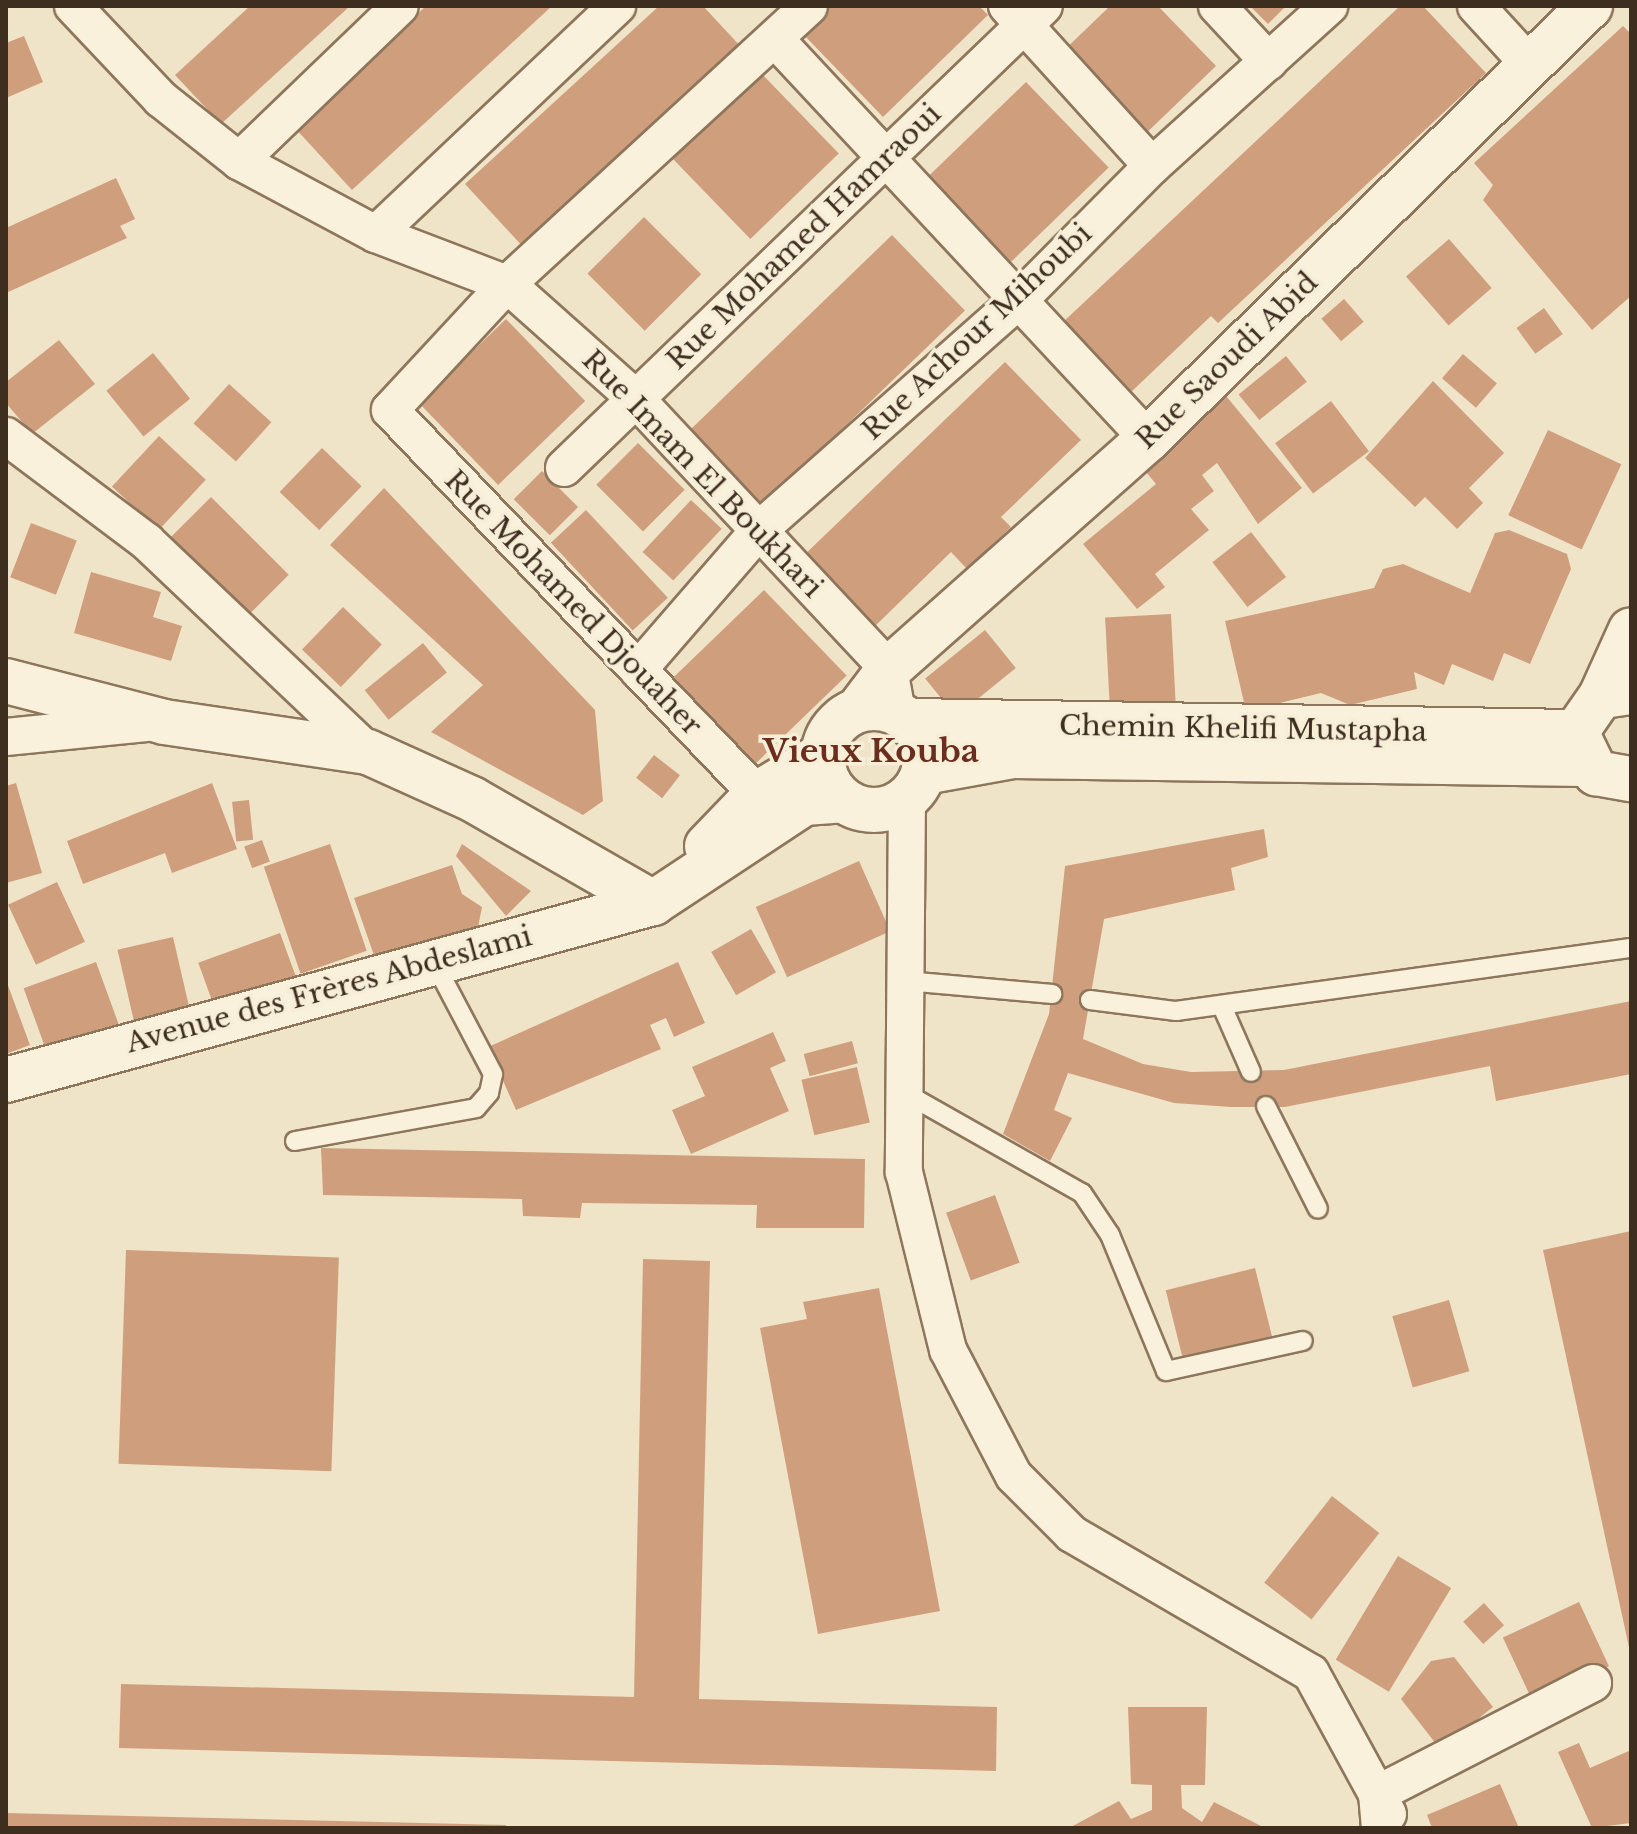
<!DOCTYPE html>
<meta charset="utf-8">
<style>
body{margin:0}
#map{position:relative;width:1637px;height:1834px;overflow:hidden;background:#f0e4c8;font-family:"Libre Baskerville",serif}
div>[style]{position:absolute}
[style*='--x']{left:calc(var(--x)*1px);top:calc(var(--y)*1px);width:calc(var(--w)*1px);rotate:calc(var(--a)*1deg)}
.building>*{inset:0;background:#cf9f7d;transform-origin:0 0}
.roads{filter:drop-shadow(2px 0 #8d765c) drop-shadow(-2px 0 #8d765c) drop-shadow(0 2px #8d765c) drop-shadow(0 -2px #8d765c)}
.service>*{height:18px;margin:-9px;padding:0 9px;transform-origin:9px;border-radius:9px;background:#faf1dc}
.minor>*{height:36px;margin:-18px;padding:0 18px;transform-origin:18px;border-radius:18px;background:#faf1dc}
.tertiary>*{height:44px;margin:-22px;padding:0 22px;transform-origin:22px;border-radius:22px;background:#faf1dc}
.secondary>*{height:44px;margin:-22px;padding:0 22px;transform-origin:22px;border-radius:22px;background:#faf1dc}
.secondary>.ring{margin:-22px;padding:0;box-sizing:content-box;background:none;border:44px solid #faf1dc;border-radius:50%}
span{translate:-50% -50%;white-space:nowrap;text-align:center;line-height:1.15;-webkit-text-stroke:7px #f7eed8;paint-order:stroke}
.street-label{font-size:28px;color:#3d2e20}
.quarter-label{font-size:32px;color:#6b2e1e;font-weight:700}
.frame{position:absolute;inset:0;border:8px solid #3d2e20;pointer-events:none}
</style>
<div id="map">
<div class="building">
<div style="clip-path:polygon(250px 6px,350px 6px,221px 124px,175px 75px)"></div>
<div style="clip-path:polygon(426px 6px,552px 6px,352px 190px,294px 127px)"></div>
<div style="clip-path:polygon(659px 6px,703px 6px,743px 49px,525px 249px,465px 184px)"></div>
<div style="clip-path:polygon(830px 6px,979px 6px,988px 15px,883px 117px,802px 33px)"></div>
<div style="clip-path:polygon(1110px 6px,1158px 6px,1216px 66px,1137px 142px,1056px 58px)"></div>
<div style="clip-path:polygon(1250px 6px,1286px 6px,1268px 24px)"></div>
<div style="clip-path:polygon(1400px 6px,1423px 6px,1486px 73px,1218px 323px,1211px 316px,1129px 394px,1062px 323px)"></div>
<div style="clip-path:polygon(1623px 26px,1631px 34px,1631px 296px,1592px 330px,1483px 200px,1493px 185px,1474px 163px)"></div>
<div style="clip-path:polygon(24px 36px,43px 82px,6px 98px,6px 43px)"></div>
<div style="left:761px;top:73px;width:112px;height:123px;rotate:46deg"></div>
<div style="left:1026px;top:82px;width:119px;height:140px;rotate:46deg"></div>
<div style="clip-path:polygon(116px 178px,135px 219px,120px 226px,127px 238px,6px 293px,6px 228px)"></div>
<div style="left:644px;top:217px;width:81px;height:80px;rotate:45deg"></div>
<div style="left:892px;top:235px;width:105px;height:287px;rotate:46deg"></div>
<div style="left:1449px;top:239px;width:65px;height:57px;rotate:49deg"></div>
<div style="left:1344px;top:299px;width:30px;height:30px;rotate:49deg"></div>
<div style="left:1544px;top:308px;width:32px;height:34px;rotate:54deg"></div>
<div style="left:506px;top:319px;width:114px;height:121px;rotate:46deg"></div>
<div style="clip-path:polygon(59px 340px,95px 384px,32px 434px,6px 403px,6px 382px)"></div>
<div style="left:153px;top:353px;width:59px;height:60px;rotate:51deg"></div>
<div style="left:1463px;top:354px;width:45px;height:32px;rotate:41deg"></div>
<div style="left:1286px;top:356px;width:33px;height:61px;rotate:51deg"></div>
<div style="clip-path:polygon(1005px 362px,1081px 440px,1001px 517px,1011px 527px,967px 569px,951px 552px,870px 631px,800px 559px)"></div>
<div style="clip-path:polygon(1433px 381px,1504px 453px,1469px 488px,1483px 503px,1457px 529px,1425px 497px,1415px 507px,1365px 458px)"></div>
<div style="left:229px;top:384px;width:57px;height:53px;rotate:42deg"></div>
<div style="clip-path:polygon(1222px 391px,1302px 488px,1258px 524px,1217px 463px,1202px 475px,1214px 491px,1191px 509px,1209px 530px,1155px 574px,1165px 587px,1137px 609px,1083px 544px,1156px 484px,1136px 460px)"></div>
<div style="left:1331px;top:401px;width:63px;height:70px;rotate:53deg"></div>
<div style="left:1548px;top:430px;width:81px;height:94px;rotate:25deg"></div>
<div style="left:159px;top:436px;width:64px;height:69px;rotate:43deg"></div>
<div style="left:638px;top:443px;width:66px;height:59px;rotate:45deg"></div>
<div style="left:322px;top:448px;width:55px;height:61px;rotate:44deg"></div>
<div style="left:542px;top:471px;width:51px;height:40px;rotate:45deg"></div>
<div style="clip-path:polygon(384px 488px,595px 710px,603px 801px,583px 815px,431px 732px,483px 685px,330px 545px)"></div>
<div style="left:211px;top:497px;width:110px;height:68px;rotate:45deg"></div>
<div style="left:691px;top:500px;width:42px;height:71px;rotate:43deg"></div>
<div style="left:586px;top:510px;width:120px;height:48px;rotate:47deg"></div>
<div style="left:31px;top:523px;width:49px;height:58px;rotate:21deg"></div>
<div style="clip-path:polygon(1509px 530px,1567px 554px,1571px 569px,1530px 664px,1504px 653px,1493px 681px,1452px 664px,1444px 685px,1414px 672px,1417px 689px,1350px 705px,1321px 693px,1246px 711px,1225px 621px,1374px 588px,1383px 569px,1403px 564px,1470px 593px,1495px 533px)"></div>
<div style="left:1251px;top:532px;width:57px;height:49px;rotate:52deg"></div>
<div style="clip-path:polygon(91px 572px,161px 592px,153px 617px,182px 626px,171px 661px,74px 633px)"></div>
<div style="left:764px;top:590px;width:119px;height:129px;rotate:46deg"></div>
<div style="left:343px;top:607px;width:54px;height:59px;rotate:44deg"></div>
<div style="left:1171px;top:614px;width:91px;height:66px;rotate:87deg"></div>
<div style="left:985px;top:630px;width:49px;height:77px;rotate:51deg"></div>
<div style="left:423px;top:643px;width:38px;height:75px;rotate:51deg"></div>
<div style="left:654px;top:755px;width:33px;height:29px;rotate:38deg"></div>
<div style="clip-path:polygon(16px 783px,42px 873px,6px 883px,6px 786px)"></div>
<div style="clip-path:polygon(212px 783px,237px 849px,172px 873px,165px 853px,83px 884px,67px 841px)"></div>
<div style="left:249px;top:800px;width:40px;height:17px;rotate:84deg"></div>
<div style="clip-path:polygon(1264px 829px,1268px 857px,1231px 868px,1235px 890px,1104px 919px,1083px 1039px,1143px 1064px,1191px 1072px,1284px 1070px,1631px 1001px,1631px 1074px,1496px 1101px,1490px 1066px,1285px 1107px,1231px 1107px,1174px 1103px,1068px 1073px,1054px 1110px,1072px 1118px,1050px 1161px,1003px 1134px,1049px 1014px,1065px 866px)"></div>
<div style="left:262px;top:840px;width:23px;height:19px;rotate:70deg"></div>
<div style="left:330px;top:844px;width:113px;height:70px;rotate:71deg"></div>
<div style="clip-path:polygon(462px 844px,531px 891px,506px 916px,456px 856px)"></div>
<div style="left:859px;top:861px;width:77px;height:113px;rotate:66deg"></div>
<div style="clip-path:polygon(452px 865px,462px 894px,482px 907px,478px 927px,377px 964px,354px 898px)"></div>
<div style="left:57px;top:882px;width:66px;height:54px;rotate:65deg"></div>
<div style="left:751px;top:929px;width:50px;height:46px;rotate:60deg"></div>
<div style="left:280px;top:933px;width:56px;height:87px;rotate:70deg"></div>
<div style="left:173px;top:937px;width:80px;height:57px;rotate:77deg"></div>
<div style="left:96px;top:962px;width:80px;height:77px;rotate:70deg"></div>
<div style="clip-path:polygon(678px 962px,705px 1023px,674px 1037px,666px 1018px,650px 1025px,661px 1049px,516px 1110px,488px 1047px)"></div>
<div style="clip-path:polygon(6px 980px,30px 1045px,6px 1054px)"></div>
<div style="clip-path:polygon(773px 1032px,786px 1061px,770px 1068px,789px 1111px,691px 1154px,672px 1110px,705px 1096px,692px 1067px)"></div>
<div style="left:852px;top:1041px;width:23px;height:50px;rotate:75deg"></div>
<div style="left:857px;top:1067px;width:57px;height:57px;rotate:77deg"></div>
<div style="clip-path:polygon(321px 1148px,865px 1159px,864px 1228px,756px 1228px,757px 1205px,582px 1203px,580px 1218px,523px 1216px,522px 1199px,323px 1195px)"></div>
<div style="left:995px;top:1195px;width:72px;height:52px;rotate:70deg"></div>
<div style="clip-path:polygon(1631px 1231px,1631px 1652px,1630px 1652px,1543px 1250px)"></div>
<div style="left:126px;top:1250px;width:213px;height:214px;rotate:2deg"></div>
<div style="clip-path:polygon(643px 1259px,710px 1261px,699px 1699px,997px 1707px,996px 1771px,119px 1748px,121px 1684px,634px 1697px)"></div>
<div style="left:1255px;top:1268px;width:78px;height:92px;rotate:76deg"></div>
<div style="clip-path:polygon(879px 1288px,940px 1611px,818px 1634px,760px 1328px,807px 1319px,803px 1302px)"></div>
<div style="left:1449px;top:1300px;width:74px;height:59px;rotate:74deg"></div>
<div style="left:1332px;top:1496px;width:60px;height:110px;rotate:38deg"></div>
<div style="left:1398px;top:1556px;width:62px;height:121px;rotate:31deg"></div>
<div style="left:1579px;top:1602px;width:71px;height:84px;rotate:65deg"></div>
<div style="left:1484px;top:1603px;width:30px;height:28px;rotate:48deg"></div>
<div style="clip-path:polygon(1454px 1657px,1493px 1707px,1440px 1749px,1401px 1699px,1431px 1661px)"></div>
<div style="clip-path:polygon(1128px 1707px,1207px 1707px,1205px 1785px,1181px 1785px,1182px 1808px,1202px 1822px,1214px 1802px,1265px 1828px,1069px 1828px,1119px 1801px,1131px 1819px,1152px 1810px,1152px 1785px,1131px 1784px)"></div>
<div style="clip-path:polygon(1579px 1743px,1590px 1768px,1631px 1750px,1631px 1823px,1592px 1828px,1558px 1752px)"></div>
<div style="clip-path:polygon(1500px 1784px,1519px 1828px,1432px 1828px,1427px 1815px)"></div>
<div style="clip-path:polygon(6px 1813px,506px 1825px,506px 1828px,6px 1828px)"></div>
</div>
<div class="roads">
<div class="service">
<div style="--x:906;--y:981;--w:147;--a:5.1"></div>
<div style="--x:1090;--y:1000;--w:87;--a:7.3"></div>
<div style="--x:1176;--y:1011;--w:459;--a:-7.9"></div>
<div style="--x:1222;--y:1006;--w:72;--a:66.3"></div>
<div style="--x:905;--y:1093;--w:203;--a:29.5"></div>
<div style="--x:1082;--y:1193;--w:50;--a:56.3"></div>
<div style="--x:1110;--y:1235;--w:147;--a:67.6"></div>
<div style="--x:1166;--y:1371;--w:140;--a:-12.4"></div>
<div style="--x:1266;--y:1106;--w:115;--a:63.2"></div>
<div style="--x:295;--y:1141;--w:184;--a:-10.3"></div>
<div style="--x:476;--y:1108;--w:20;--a:-49"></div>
<div style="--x:489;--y:1093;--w:19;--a:-78"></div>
<div style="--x:493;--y:1074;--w:124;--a:-117.8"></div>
</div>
<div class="minor">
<div style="--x:73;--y:6;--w:128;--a:46.6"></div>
<div style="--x:161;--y:99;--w:100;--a:38.5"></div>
<div style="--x:239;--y:161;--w:155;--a:28.1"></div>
<div style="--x:376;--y:234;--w:140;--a:20.9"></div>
<div style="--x:507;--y:284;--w:173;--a:41.7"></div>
<div style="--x:636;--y:399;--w:370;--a:46.9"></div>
<div style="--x:889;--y:669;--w:44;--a:79.5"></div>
<div style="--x:1007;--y:6;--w:216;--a:47.8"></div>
<div style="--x:1217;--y:6;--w:76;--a:47.1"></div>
<div style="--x:1476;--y:6;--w:80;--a:47.5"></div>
<div style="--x:775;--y:39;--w:547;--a:47"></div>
<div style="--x:239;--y:161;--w:223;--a:-43.9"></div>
<div style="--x:376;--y:234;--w:332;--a:-43.4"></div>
<div style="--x:6;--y:436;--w:176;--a:36.9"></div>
<div style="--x:147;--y:542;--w:305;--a:43.5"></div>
<div style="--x:564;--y:468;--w:666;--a:-43.91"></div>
<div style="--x:638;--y:670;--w:186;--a:-49.1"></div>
<div style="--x:760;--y:529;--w:344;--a:-41.5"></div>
<div style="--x:1018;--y:301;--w:190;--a:-45.2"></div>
<div style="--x:1152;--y:166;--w:239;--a:-42.1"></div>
<div style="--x:6;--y:737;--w:141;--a:-5.7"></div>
<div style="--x:757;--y:794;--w:531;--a:-133.7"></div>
<div style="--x:390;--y:410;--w:172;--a:-47.1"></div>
<div style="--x:507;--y:284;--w:410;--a:-42.6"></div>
<div style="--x:907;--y:798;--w:374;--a:90.5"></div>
<div style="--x:904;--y:1172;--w:183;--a:76.1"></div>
<div style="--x:948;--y:1350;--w:142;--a:62.4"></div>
<div style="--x:1014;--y:1476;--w:82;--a:45"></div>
<div style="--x:1072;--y:1534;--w:276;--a:30.2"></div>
<div style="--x:1311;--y:1673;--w:138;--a:61.4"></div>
<div style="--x:1377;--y:1794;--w:34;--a:85"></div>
<div style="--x:1388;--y:1814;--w:23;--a:-119"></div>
<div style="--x:1377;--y:1794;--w:243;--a:-27.2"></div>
</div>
<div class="tertiary">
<div style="--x:6;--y:681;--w:163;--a:14.5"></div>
<div style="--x:164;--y:722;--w:206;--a:8.4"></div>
<div style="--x:368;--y:752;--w:114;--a:24.3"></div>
<div style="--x:472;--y:799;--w:209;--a:29.9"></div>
</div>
<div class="secondary">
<div style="--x:1631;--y:692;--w:30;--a:172"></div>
<div style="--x:1601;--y:696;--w:44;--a:124.8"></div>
<div style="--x:1576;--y:732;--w:46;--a:64"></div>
<div style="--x:1596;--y:773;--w:36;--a:10"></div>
<div style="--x:1601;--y:696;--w:72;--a:-65.6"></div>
<div class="ring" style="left:823px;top:708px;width:58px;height:58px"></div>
<div style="--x:858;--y:710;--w:51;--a:-52.9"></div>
<div style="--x:889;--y:669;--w:346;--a:-41.6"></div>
<div style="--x:1148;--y:439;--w:619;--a:-44.41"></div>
<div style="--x:910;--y:721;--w:666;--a:0.95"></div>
<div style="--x:924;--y:772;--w:90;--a:-10.2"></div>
<div style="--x:1013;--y:756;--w:572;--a:0.8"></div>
<div style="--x:707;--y:846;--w:72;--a:-46.1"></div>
<div style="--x:757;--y:794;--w:76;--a:-31"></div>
<div style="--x:6;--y:1080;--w:671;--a:-15.3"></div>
<div style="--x:653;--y:903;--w:181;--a:-33.5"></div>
<div style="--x:804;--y:803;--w:39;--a:-4"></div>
</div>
</div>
<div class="street-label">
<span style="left:804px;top:237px;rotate:-44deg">Rue Mohamed Hamraoui</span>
<span style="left:977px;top:332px;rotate:-43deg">Rue Achour Mihoubi</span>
<span style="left:1227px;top:361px;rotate:-44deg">Rue Saoudi Abid</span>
<span style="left:702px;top:474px;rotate:46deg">Rue Imam El Boukhari</span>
<span style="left:573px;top:603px;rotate:46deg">Rue Mohamed Djouaher</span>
<span style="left:1243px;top:729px;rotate:1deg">Chemin Khelifi Mustapha</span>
<span style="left:329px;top:990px;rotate:-15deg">Avenue des Frères Abdeslami</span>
</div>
<div class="quarter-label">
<span style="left:871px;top:751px">Vieux Kouba</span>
</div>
<div class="frame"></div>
</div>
